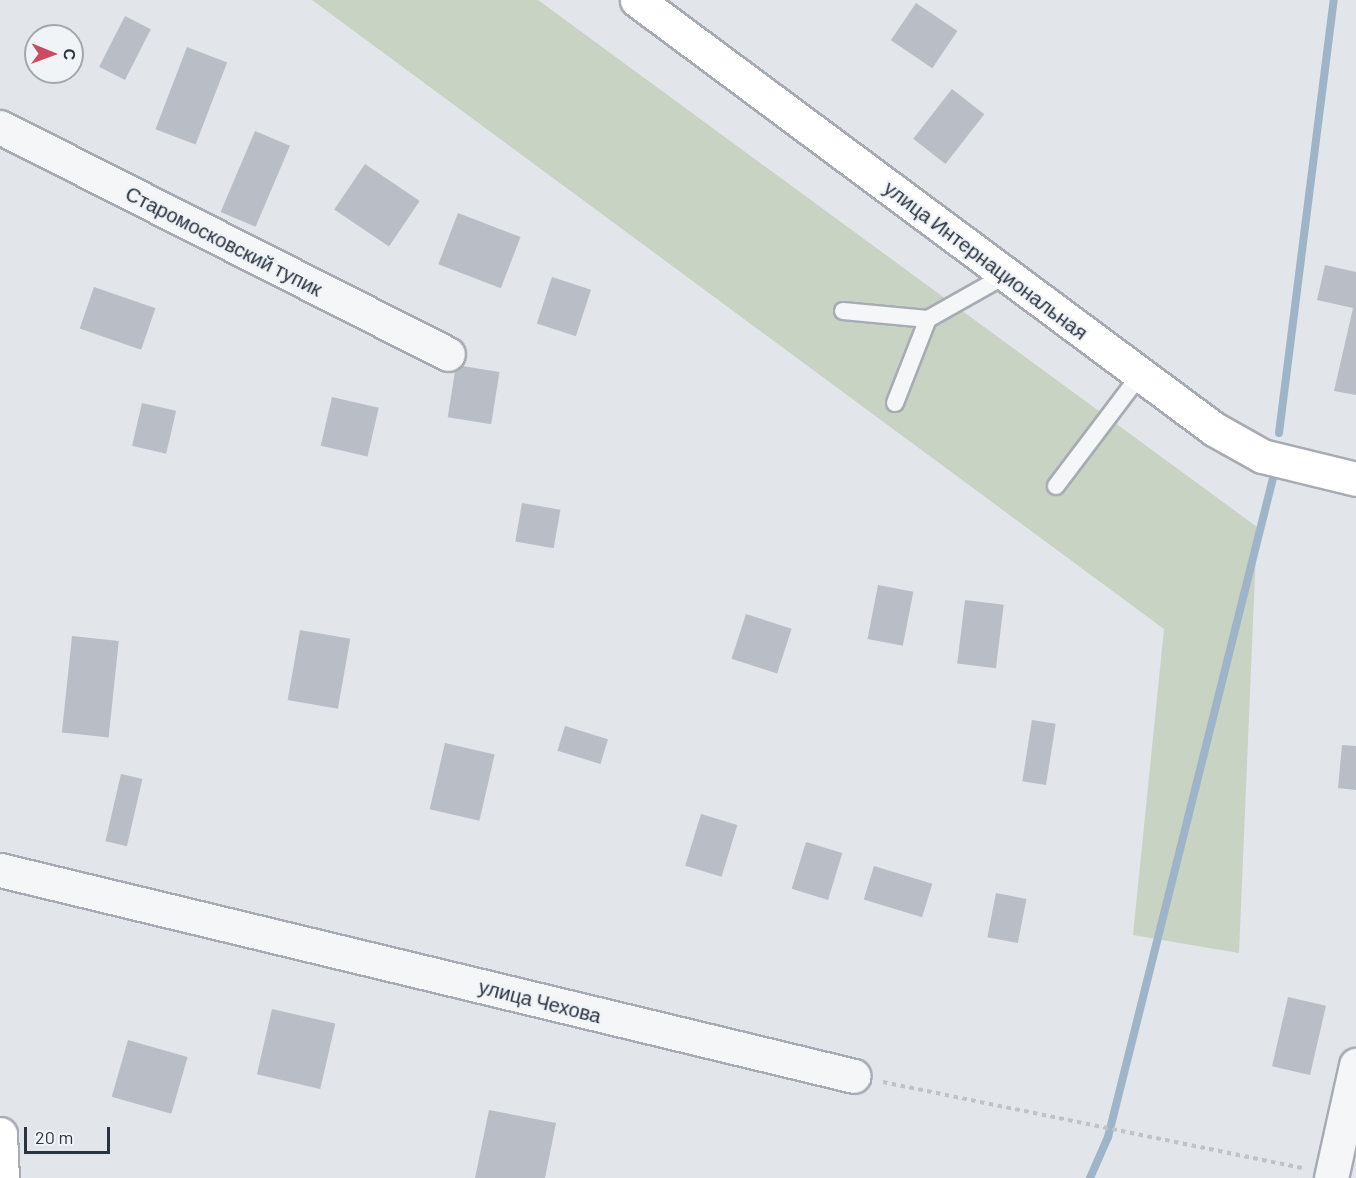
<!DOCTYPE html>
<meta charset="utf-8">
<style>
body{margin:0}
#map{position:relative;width:1356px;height:1178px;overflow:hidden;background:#e2e5ea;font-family:Barlow,sans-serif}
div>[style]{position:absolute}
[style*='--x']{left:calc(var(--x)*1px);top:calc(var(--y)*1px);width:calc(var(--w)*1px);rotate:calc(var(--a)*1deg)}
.green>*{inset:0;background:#c8d3c3}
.stream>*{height:8px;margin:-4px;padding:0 4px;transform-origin:4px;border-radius:4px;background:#9eb4c9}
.building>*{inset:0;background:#b9bec6;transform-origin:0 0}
.path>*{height:4px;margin-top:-2px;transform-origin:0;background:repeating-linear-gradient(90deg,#bfc3c8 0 4.5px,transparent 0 9px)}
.roads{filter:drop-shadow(2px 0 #a7acb4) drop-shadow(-2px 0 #a7acb4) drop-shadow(0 2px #a7acb4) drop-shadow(0 -2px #a7acb4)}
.lane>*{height:16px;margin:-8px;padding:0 8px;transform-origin:8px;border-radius:8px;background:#f4f6f8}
.street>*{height:33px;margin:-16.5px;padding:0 16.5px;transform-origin:16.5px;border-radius:16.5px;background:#f4f6f8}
.secondary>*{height:33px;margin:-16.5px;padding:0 16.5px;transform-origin:16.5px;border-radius:16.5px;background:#fff}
span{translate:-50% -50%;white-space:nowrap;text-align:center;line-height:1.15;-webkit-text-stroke:4.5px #f1f4f7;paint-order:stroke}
.street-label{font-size:20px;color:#2a3341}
.north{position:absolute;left:24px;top:24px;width:60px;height:60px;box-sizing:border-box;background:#f1f4f7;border:2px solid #a1a7ae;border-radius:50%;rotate:91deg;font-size:16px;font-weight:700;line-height:24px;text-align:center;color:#2a3341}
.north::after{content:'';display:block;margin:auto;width:21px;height:27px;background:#cb4b62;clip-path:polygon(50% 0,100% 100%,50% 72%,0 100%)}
.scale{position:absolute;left:24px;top:1127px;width:86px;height:27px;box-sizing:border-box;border:3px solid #2a3341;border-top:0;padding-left:8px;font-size:18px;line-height:21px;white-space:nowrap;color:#2a3341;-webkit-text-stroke:4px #f1f4f7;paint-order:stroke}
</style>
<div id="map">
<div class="green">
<div style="clip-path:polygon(312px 0,538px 0,1257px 527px,1239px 953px,1133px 935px,1164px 629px)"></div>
</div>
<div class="stream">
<div style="--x:1279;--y:433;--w:436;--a:-82.8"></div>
<div style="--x:1090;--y:1178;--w:45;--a:-66.3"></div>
<div style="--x:1108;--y:1137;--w:679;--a:-75.94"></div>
</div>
<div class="building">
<div style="left:916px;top:3px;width:50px;height:45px;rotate:34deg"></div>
<div style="left:125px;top:16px;width:29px;height:57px;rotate:27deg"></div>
<div style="left:187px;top:47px;width:43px;height:88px;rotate:21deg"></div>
<div style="left:952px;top:89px;width:41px;height:63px;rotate:38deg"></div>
<div style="left:255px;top:131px;width:38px;height:88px;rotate:23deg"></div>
<div style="left:365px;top:164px;width:66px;height:55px;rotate:34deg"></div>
<div style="left:458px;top:213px;width:67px;height:55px;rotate:21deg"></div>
<div style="clip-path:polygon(1325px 265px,1356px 272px,1356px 395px,1334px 391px,1353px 308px,1317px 300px)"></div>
<div style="left:552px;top:277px;width:41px;height:49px;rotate:18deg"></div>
<div style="left:94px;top:287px;width:65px;height:44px;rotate:19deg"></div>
<div style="left:456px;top:365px;width:44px;height:53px;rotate:9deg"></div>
<div style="left:332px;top:397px;width:48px;height:50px;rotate:13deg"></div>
<div style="left:142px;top:403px;width:35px;height:44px;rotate:13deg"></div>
<div style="left:522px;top:503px;width:39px;height:39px;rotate:10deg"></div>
<div style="left:878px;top:585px;width:36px;height:55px;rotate:11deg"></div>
<div style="left:965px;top:600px;width:39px;height:64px;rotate:7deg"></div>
<div style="left:746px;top:614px;width:48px;height:47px;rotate:18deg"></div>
<div style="left:300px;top:630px;width:51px;height:71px;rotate:10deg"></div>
<div style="left:72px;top:636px;width:47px;height:97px;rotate:6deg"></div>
<div style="left:1032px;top:720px;width:24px;height:62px;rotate:9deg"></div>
<div style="left:565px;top:726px;width:45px;height:26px;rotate:17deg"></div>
<div style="left:445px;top:743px;width:51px;height:68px;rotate:13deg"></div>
<div style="clip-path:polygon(1342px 745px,1356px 746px,1356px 790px,1338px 788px)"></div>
<div style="left:121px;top:774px;width:22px;height:69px;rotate:13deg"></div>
<div style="left:701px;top:814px;width:38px;height:54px;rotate:17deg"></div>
<div style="left:806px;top:842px;width:38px;height:49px;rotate:17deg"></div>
<div style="left:874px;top:866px;width:61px;height:35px;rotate:17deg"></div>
<div style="left:996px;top:893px;width:31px;height:45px;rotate:11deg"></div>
<div style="left:1288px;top:997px;width:39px;height:71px;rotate:13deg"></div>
<div style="left:272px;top:1009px;width:65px;height:67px;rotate:13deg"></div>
<div style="left:128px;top:1040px;width:62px;height:59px;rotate:16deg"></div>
<div style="clip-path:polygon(489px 1110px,556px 1123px,545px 1178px,475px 1178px)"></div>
</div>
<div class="path">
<div style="--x:883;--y:1082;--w:428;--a:11.6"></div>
</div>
<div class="roads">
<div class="lane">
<div style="--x:843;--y:311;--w:85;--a:5.4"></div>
<div style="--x:895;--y:403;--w:90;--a:-68.6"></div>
<div style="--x:928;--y:319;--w:90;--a:-29.4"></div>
<div style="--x:1056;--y:486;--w:139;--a:-52.9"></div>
</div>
<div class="street">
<div style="--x:0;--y:127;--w:502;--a:26.87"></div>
<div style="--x:0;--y:870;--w:878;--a:13.56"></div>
<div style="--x:1331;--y:1178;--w:116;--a:-77.5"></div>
</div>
<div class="secondary">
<div style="--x:637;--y:0;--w:719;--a:36.63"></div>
<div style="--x:1214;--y:429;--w:55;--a:29.4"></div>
<div style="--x:1262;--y:456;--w:97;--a:13.7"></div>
<div style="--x:0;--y:1134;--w:44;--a:87.4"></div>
</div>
</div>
<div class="street-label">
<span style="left:224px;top:241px;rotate:27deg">Старомосковский тупик</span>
<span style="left:986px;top:260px;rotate:37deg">улица Интернациональная</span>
<span style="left:540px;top:1001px;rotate:14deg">улица Чехова</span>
</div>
<div class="north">С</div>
<div class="scale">20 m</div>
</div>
